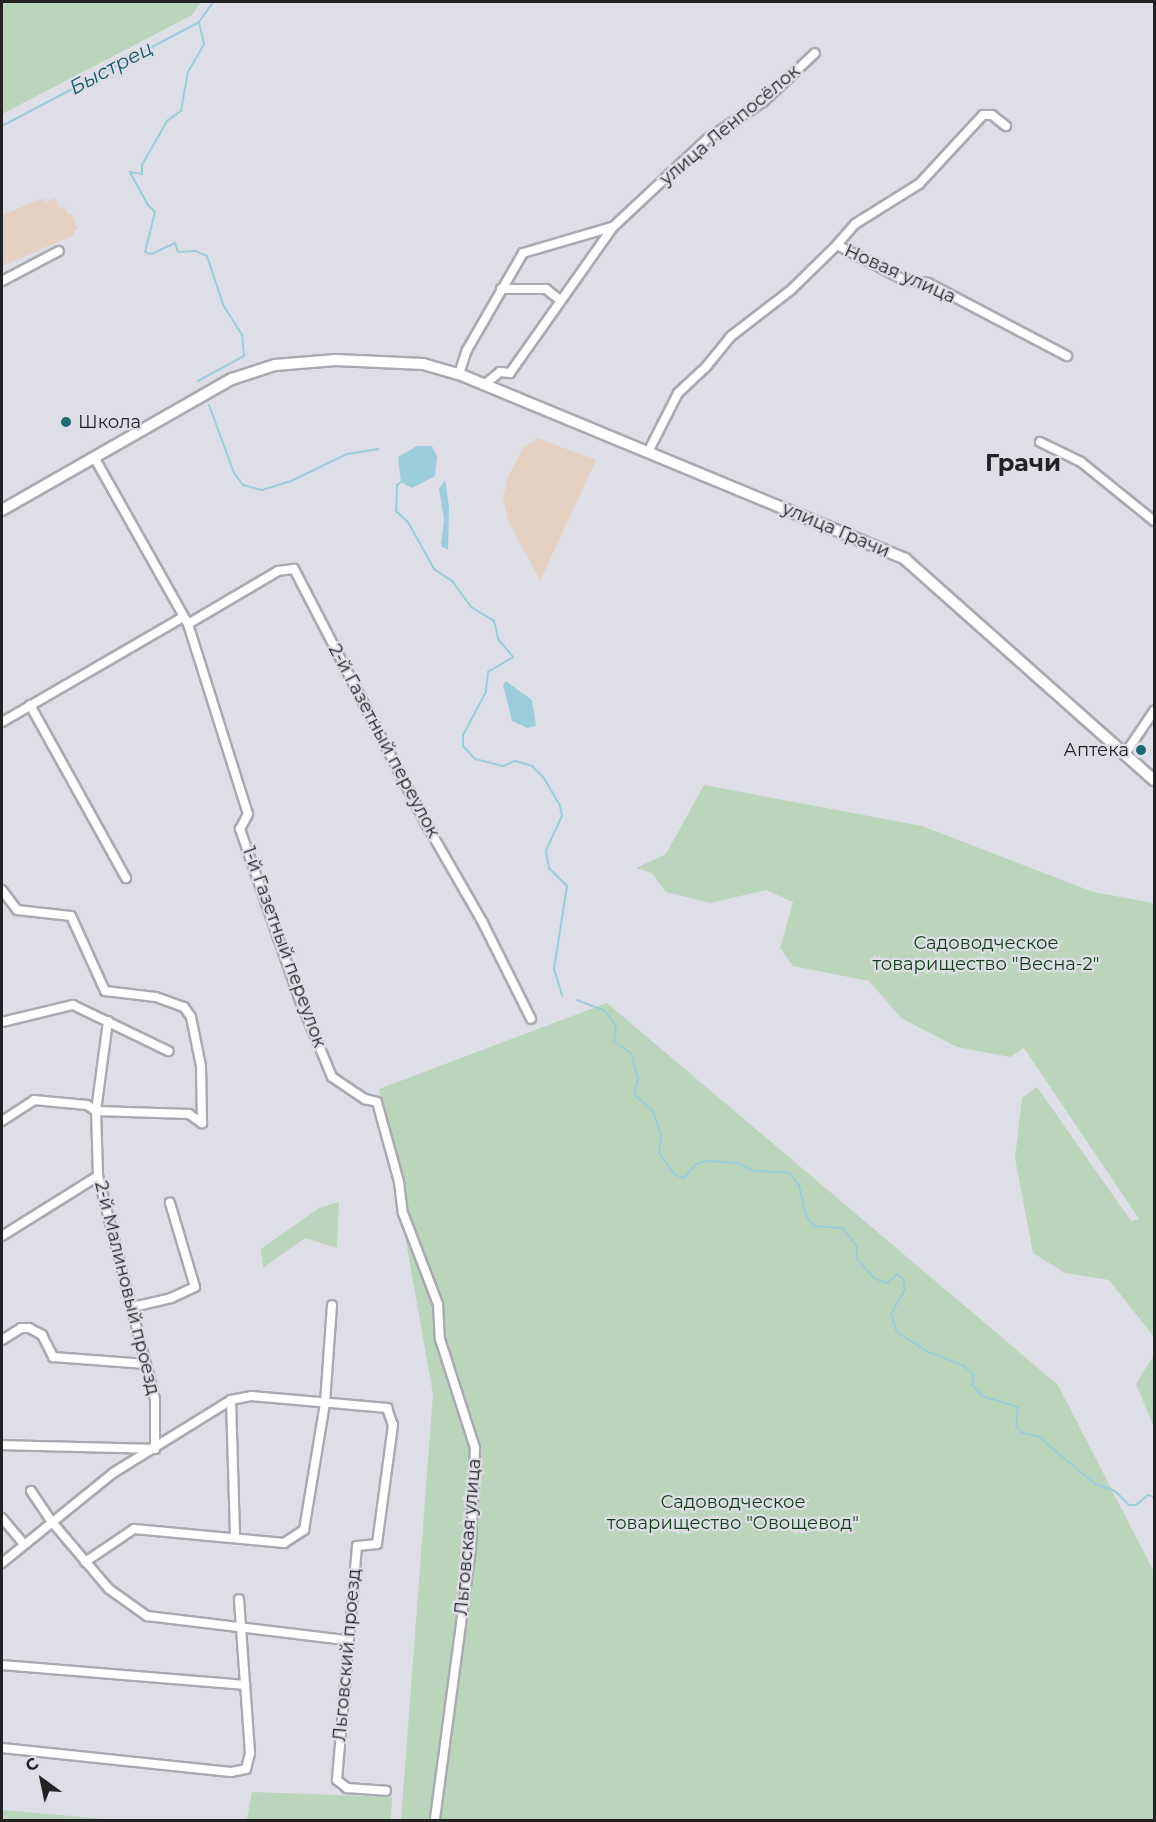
<!DOCTYPE html>
<meta charset="utf-8">
<style>
body{margin:0}
#map{position:relative;width:1156px;height:1822px;overflow:hidden;background:#dedee6;font-family:Montserrat,sans-serif}
div>[style]{position:absolute}
[style*='--x']{left:calc(var(--x)*1px);top:calc(var(--y)*1px);width:calc(var(--w)*1px);rotate:calc(var(--a)*1deg)}
.industrial>*{inset:0;background:#e4d1c1}
.green>*{inset:0;background:#bbd5bd}
.water>*{inset:0;background:#9bcddb}
.stream>*{height:2px;margin:-1px;padding:0 1px;transform-origin:1px;border-radius:1px;background:#9bcddb}
.roads{filter:drop-shadow(2px 0 #a9a9b1) drop-shadow(-2px 0 #a9a9b1) drop-shadow(0 2px #a9a9b1) drop-shadow(0 -2px #a9a9b1)}
.minor>*{height:8px;margin:-4px;padding:0 4px;transform-origin:4px;border-radius:4px;background:#fff}
.tertiary>*{height:10px;margin:-5px;padding:0 5px;transform-origin:5px;border-radius:5px;background:#fff}
.dots>*{width:16px;height:16px;translate:-50% -50%;box-sizing:border-box;border:3px solid #dedee6;border-radius:50%}
span{translate:-50% -50%;white-space:nowrap;text-align:center;line-height:1.15;-webkit-text-stroke:4.5px #dedee6;paint-order:stroke}
.street-label{font-size:18px;color:#222225}
.poi-label{font-size:18px;color:#222225}
.left{translate:0 -50%;text-align:left}
.right{translate:-100% -50%;text-align:right}
.park-label{font-size:18px;color:#0d3f17}
.water-label{font-size:20px;color:#125766;font-style:italic}
.district-label{font-size:24px;color:#222225;font-weight:700}
.frame{position:absolute;inset:0;border:3px solid #222225;pointer-events:none}
.north{position:absolute;left:12px;top:1750px;width:60px;height:60px;-webkit-text-stroke:4px #dedee6;paint-order:stroke;rotate:327deg;font-size:16px;font-weight:700;line-height:24px;text-align:center;color:#222225}
.north::after{content:'';display:block;margin:auto;width:21px;height:27px;background:#222225;clip-path:polygon(50% 0,100% 100%,50% 72%,0 100%)}
</style>
<div id="map">
<div class="industrial">
<div style="clip-path:polygon(44px 198px,46px 202px,55px 198px,59px 208px,64px 207px,68px 215px,72px 214px,78px 229px,73px 231px,74px 235px,2px 266px,2px 215px)"></div>
<div style="clip-path:polygon(537px 438px,596px 460px,540px 581px,509px 522px,503px 499px,508px 477px,524px 447px)"></div>
</div>
<div class="green">
<div style="clip-path:polygon(2px 2px,201px 2px,192px 15px,2px 114px)"></div>
<div style="clip-path:polygon(704px 785px,922px 826px,1093px 892px,1154px 903px,1154px 1337px,1109px 1280px,1065px 1273px,1033px 1253px,1015px 1158px,1022px 1098px,1037px 1087px,1131px 1221px,1139px 1219px,1024px 1048px,1010px 1057px,957px 1047px,901px 1018px,869px 981px,793px 966px,780px 948px,793px 902px,766px 890px,710px 903px,666px 892px,652px 873px,636px 868px,666px 854px)"></div>
<div style="clip-path:polygon(607px 1003px,1058px 1385px,1154px 1572px,1154px 1820px,401px 1820px,433px 1394px,379px 1089px)"></div>
<div style="clip-path:polygon(339px 1202px,337px 1248px,305px 1238px,263px 1268px,261px 1249px,319px 1208px)"></div>
<div style="clip-path:polygon(1154px 1355px,1154px 1427px,1136px 1384px)"></div>
<div style="clip-path:polygon(252px 1792px,392px 1797px,391px 1820px,247px 1820px)"></div>
<div style="clip-path:polygon(2px 1810px,117px 1820px,2px 1820px)"></div>
</div>
<div class="water">
<div style="clip-path:polygon(417px 446px,432px 446px,437px 457px,435px 476px,412px 488px,401px 482px,398px 457px)"></div>
<div style="clip-path:polygon(445px 480px,449px 507px,448px 550px,441px 546px,444px 519px,439px 489px)"></div>
<div style="clip-path:polygon(506px 681px,532px 700px,536px 726px,528px 728px,512px 721px,503px 685px)"></div>
</div>
<div class="stream">
<div style="--x:2;--y:126;--w:223;--a:-27.8"></div>
<div style="--x:199;--y:22;--w:24;--a:-55"></div>
<div style="--x:198;--y:381;--w:52;--a:-28.5"></div>
<div style="--x:244;--y:356;--w:21;--a:-95"></div>
<div style="--x:242;--y:335;--w:36;--a:-122"></div>
<div style="--x:223;--y:304;--w:51;--a:-108.4"></div>
<div style="--x:207;--y:256;--w:13;--a:-157"></div>
<div style="--x:195;--y:251;--w:17;--a:177"></div>
<div style="--x:178;--y:252;--w:9;--a:-108"></div>
<div style="--x:175;--y:243;--w:26;--a:155"></div>
<div style="--x:151;--y:254;--w:6;--a:-162"></div>
<div style="--x:145;--y:252;--w:41;--a:-76"></div>
<div style="--x:155;--y:212;--w:10;--a:-135"></div>
<div style="--x:148;--y:205;--w:38;--a:-119"></div>
<div style="--x:130;--y:172;--w:12;--a:9"></div>
<div style="--x:142;--y:174;--w:9;--a:-90"></div>
<div style="--x:142;--y:165;--w:51;--a:-60.4"></div>
<div style="--x:167;--y:121;--w:17;--a:-36"></div>
<div style="--x:181;--y:111;--w:40;--a:-80"></div>
<div style="--x:188;--y:72;--w:32;--a:-60"></div>
<div style="--x:204;--y:44;--w:23;--a:-103"></div>
<div style="--x:209;--y:405;--w:72;--a:69.8"></div>
<div style="--x:234;--y:473;--w:15;--a:53"></div>
<div style="--x:243;--y:485;--w:20;--a:15"></div>
<div style="--x:262;--y:490;--w:28;--a:-17"></div>
<div style="--x:289;--y:482;--w:64;--a:-25.8"></div>
<div style="--x:347;--y:454;--w:32;--a:-9"></div>
<div style="--x:401;--y:482;--w:5;--a:143"></div>
<div style="--x:397;--y:485;--w:26;--a:92"></div>
<div style="--x:396;--y:511;--w:16;--a:43"></div>
<div style="--x:408;--y:522;--w:54;--a:61"></div>
<div style="--x:434;--y:569;--w:23;--a:34"></div>
<div style="--x:453;--y:582;--w:31;--a:54"></div>
<div style="--x:471;--y:607;--w:27;--a:31"></div>
<div style="--x:494;--y:621;--w:18;--a:77"></div>
<div style="--x:498;--y:639;--w:23;--a:50"></div>
<div style="--x:513;--y:657;--w:29;--a:149"></div>
<div style="--x:488;--y:672;--w:20;--a:96"></div>
<div style="--x:486;--y:692;--w:49;--a:118.1"></div>
<div style="--x:463;--y:735;--w:11;--a:90"></div>
<div style="--x:463;--y:746;--w:18;--a:47"></div>
<div style="--x:475;--y:759;--w:29;--a:14"></div>
<div style="--x:503;--y:766;--w:13;--a:-23"></div>
<div style="--x:515;--y:761;--w:18;--a:16"></div>
<div style="--x:532;--y:766;--w:17;--a:45"></div>
<div style="--x:544;--y:778;--w:32;--a:60"></div>
<div style="--x:560;--y:806;--w:10;--a:79"></div>
<div style="--x:562;--y:816;--w:38;--a:115"></div>
<div style="--x:546;--y:851;--w:17;--a:80"></div>
<div style="--x:549;--y:868;--w:25;--a:45"></div>
<div style="--x:567;--y:886;--w:84;--a:98.9"></div>
<div style="--x:554;--y:969;--w:28;--a:73"></div>
<div style="--x:577;--y:1000;--w:30;--a:21"></div>
<div style="--x:605;--y:1011;--w:19;--a:54"></div>
<div style="--x:616;--y:1026;--w:16;--a:97"></div>
<div style="--x:614;--y:1042;--w:20;--a:33"></div>
<div style="--x:631;--y:1053;--w:27;--a:75"></div>
<div style="--x:638;--y:1079;--w:16;--a:105"></div>
<div style="--x:634;--y:1094;--w:25;--a:42"></div>
<div style="--x:653;--y:1111;--w:25;--a:72"></div>
<div style="--x:661;--y:1135;--w:18;--a:96"></div>
<div style="--x:659;--y:1153;--w:27;--a:54"></div>
<div style="--x:675;--y:1175;--w:9;--a:18"></div>
<div style="--x:684;--y:1178;--w:18;--a:-49"></div>
<div style="--x:696;--y:1164;--w:11;--a:-15"></div>
<div style="--x:707;--y:1161;--w:30;--a:4"></div>
<div style="--x:737;--y:1163;--w:20;--a:24"></div>
<div style="--x:755;--y:1171;--w:34;--a:3"></div>
<div style="--x:789;--y:1173;--w:16;--a:50"></div>
<div style="--x:799;--y:1185;--w:31;--a:77"></div>
<div style="--x:806;--y:1215;--w:14;--a:54"></div>
<div style="--x:814;--y:1226;--w:29;--a:4"></div>
<div style="--x:843;--y:1228;--w:24;--a:54"></div>
<div style="--x:857;--y:1247;--w:12;--a:90"></div>
<div style="--x:857;--y:1259;--w:27;--a:48"></div>
<div style="--x:875;--y:1279;--w:13;--a:18"></div>
<div style="--x:887;--y:1283;--w:13;--a:-42"></div>
<div style="--x:897;--y:1274;--w:8;--a:40"></div>
<div style="--x:903;--y:1279;--w:10;--a:79"></div>
<div style="--x:905;--y:1289;--w:29;--a:119"></div>
<div style="--x:891;--y:1314;--w:19;--a:72"></div>
<div style="--x:897;--y:1332;--w:35;--a:33"></div>
<div style="--x:926;--y:1351;--w:40;--a:21"></div>
<div style="--x:963;--y:1365;--w:15;--a:42"></div>
<div style="--x:974;--y:1375;--w:9;--a:103"></div>
<div style="--x:972;--y:1384;--w:16;--a:50"></div>
<div style="--x:982;--y:1396;--w:38;--a:17"></div>
<div style="--x:1018;--y:1407;--w:19;--a:96"></div>
<div style="--x:1016;--y:1426;--w:9;--a:49"></div>
<div style="--x:1022;--y:1433;--w:17;--a:13"></div>
<div style="--x:1039;--y:1437;--w:73;--a:40"></div>
<div style="--x:1095;--y:1484;--w:21;--a:19"></div>
<div style="--x:1115;--y:1491;--w:20;--a:45"></div>
<div style="--x:1129;--y:1505;--w:7;--a:0"></div>
<div style="--x:1136;--y:1505;--w:16;--a:-40"></div>
<div style="--x:1148;--y:1495;--w:6;--a:18"></div>
</div>
<div class="roads">
<div class="minor">
<div style="--x:1006;--y:126;--w:18;--a:-142"></div>
<div style="--x:992;--y:115;--w:9;--a:180"></div>
<div style="--x:983;--y:115;--w:94;--a:132.8"></div>
<div style="--x:919;--y:184;--w:75;--a:148"></div>
<div style="--x:855;--y:224;--w:28;--a:131"></div>
<div style="--x:837;--y:245;--w:73;--a:27.6"></div>
<div style="--x:902;--y:279;--w:26;--a:9"></div>
<div style="--x:928;--y:283;--w:157;--a:27.7"></div>
<div style="--x:2;--y:281;--w:64;--a:-27.8"></div>
<div style="--x:501;--y:289;--w:45;--a:0"></div>
<div style="--x:546;--y:289;--w:18;--a:38"></div>
<div style="--x:459;--y:374;--w:25;--a:-72"></div>
<div style="--x:467;--y:350;--w:112;--a:-60"></div>
<div style="--x:523;--y:253;--w:93;--a:-16.3"></div>
<div style="--x:485;--y:384;--w:19;--a:-39"></div>
<div style="--x:500;--y:372;--w:10;--a:6"></div>
<div style="--x:510;--y:373;--w:179;--a:-54.8"></div>
<div style="--x:613;--y:227;--w:129;--a:-43.1"></div>
<div style="--x:707;--y:139;--w:67;--a:-33.5"></div>
<div style="--x:763;--y:102;--w:71;--a:-43.3"></div>
<div style="--x:1040;--y:442;--w:46;--a:26"></div>
<div style="--x:1081;--y:462;--w:94;--a:38.9"></div>
<div style="--x:648;--y:452;--w:66;--a:-63"></div>
<div style="--x:678;--y:393;--w:38;--a:-43"></div>
<div style="--x:706;--y:367;--w:38;--a:-51"></div>
<div style="--x:730;--y:337;--w:78;--a:-37.7"></div>
<div style="--x:792;--y:289;--w:63;--a:-44.4"></div>
<div style="--x:94;--y:457;--w:192;--a:60.6"></div>
<div style="--x:188;--y:624;--w:199;--a:72.5"></div>
<div style="--x:248;--y:814;--w:17;--a:118"></div>
<div style="--x:240;--y:829;--w:181;--a:70.7"></div>
<div style="--x:300;--y:1000;--w:83;--a:67.4"></div>
<div style="--x:332;--y:1077;--w:40;--a:34"></div>
<div style="--x:365;--y:1099;--w:12;--a:14"></div>
<div style="--x:377;--y:1102;--w:83;--a:74.6"></div>
<div style="--x:399;--y:1182;--w:31;--a:83"></div>
<div style="--x:403;--y:1213;--w:97;--a:69"></div>
<div style="--x:438;--y:1304;--w:35;--a:87"></div>
<div style="--x:440;--y:1339;--w:114;--a:72.2"></div>
<div style="--x:475;--y:1448;--w:101;--a:92.3"></div>
<div style="--x:471;--y:1549;--w:273;--a:97.6"></div>
<div style="--x:188;--y:624;--w:104;--a:-30.5"></div>
<div style="--x:278;--y:571;--w:16;--a:-7"></div>
<div style="--x:294;--y:569;--w:285;--a:62.6"></div>
<div style="--x:425;--y:822;--w:116;--a:60.1"></div>
<div style="--x:483;--y:923;--w:107;--a:63.4"></div>
<div style="--x:30;--y:705;--w:198;--a:61"></div>
<div style="--x:2;--y:722;--w:209;--a:-30.1"></div>
<div style="--x:1125;--y:754;--w:52;--a:-56"></div>
<div style="--x:2;--y:890;--w:25;--a:53"></div>
<div style="--x:17;--y:910;--w:54;--a:6.3"></div>
<div style="--x:71;--y:916;--w:82;--a:65.6"></div>
<div style="--x:105;--y:991;--w:51;--a:6.7"></div>
<div style="--x:156;--y:997;--w:30;--a:20"></div>
<div style="--x:184;--y:1007;--w:12;--a:55"></div>
<div style="--x:191;--y:1017;--w:50;--a:78.5"></div>
<div style="--x:201;--y:1066;--w:57;--a:89"></div>
<div style="--x:108;--y:1021;--w:91;--a:97.6"></div>
<div style="--x:96;--y:1111;--w:65;--a:88.2"></div>
<div style="--x:98;--y:1176;--w:231;--a:75.7"></div>
<div style="--x:155;--y:1400;--w:49;--a:90"></div>
<div style="--x:2;--y:1022;--w:73;--a:-13.5"></div>
<div style="--x:73;--y:1005;--w:106;--a:25.8"></div>
<div style="--x:2;--y:1121;--w:38;--a:-33"></div>
<div style="--x:34;--y:1100;--w:53;--a:5.4"></div>
<div style="--x:87;--y:1105;--w:11;--a:34"></div>
<div style="--x:96;--y:1111;--w:93;--a:1.8"></div>
<div style="--x:189;--y:1114;--w:16;--a:35"></div>
<div style="--x:2;--y:1236;--w:113;--a:-32"></div>
<div style="--x:133;--y:1307;--w:39;--a:-13"></div>
<div style="--x:171;--y:1298;--w:26;--a:-25"></div>
<div style="--x:195;--y:1287;--w:88;--a:-106.6"></div>
<div style="--x:2;--y:1340;--w:22;--a:-32"></div>
<div style="--x:21;--y:1328;--w:8;--a:0"></div>
<div style="--x:29;--y:1328;--w:15;--a:28"></div>
<div style="--x:42;--y:1335;--w:25;--a:63"></div>
<div style="--x:53;--y:1357;--w:93;--a:4.3"></div>
<div style="--x:231;--y:1400;--w:138;--a:88.3"></div>
<div style="--x:2;--y:1445;--w:153;--a:1.5"></div>
<div style="--x:31;--y:1491;--w:37;--a:56"></div>
<div style="--x:52;--y:1522;--w:88;--a:49.6"></div>
<div style="--x:109;--y:1589;--w:47;--a:35.4"></div>
<div style="--x:147;--y:1616;--w:200;--a:6.9"></div>
<div style="--x:2;--y:1518;--w:34;--a:50"></div>
<div style="--x:85;--y:1562;--w:59;--a:-34"></div>
<div style="--x:134;--y:1529;--w:151;--a:5.3"></div>
<div style="--x:284;--y:1543;--w:24;--a:-33"></div>
<div style="--x:304;--y:1530;--w:129;--a:-80.6"></div>
<div style="--x:325;--y:1403;--w:98;--a:-85.9"></div>
<div style="--x:2;--y:1563;--w:143;--a:-39"></div>
<div style="--x:113;--y:1473;--w:139;--a:-31.7"></div>
<div style="--x:231;--y:1400;--w:20;--a:-11"></div>
<div style="--x:251;--y:1396;--w:137;--a:5"></div>
<div style="--x:387;--y:1408;--w:18;--a:71"></div>
<div style="--x:393;--y:1425;--w:120;--a:97.7"></div>
<div style="--x:377;--y:1544;--w:20;--a:174"></div>
<div style="--x:357;--y:1546;--w:235;--a:94.9"></div>
<div style="--x:337;--y:1780;--w:13;--a:39"></div>
<div style="--x:347;--y:1788;--w:39;--a:4"></div>
<div style="--x:2;--y:1665;--w:244;--a:4.7"></div>
<div style="--x:2;--y:1748;--w:230;--a:6"></div>
<div style="--x:231;--y:1772;--w:15;--a:-11"></div>
<div style="--x:246;--y:1769;--w:16;--a:-76"></div>
<div style="--x:250;--y:1753;--w:154;--a:-94.1"></div>
</div>
<div class="tertiary">
<div style="--x:2;--y:510;--w:265;--a:-29.7"></div>
<div style="--x:232;--y:379;--w:45;--a:-18"></div>
<div style="--x:275;--y:365;--w:61;--a:-4.7"></div>
<div style="--x:336;--y:360;--w:87;--a:2.6"></div>
<div style="--x:423;--y:364;--w:37;--a:16"></div>
<div style="--x:459;--y:374;--w:483;--a:22.5"></div>
<div style="--x:905;--y:559;--w:333;--a:41.6"></div>
</div>
</div>
<div class="dots">
<div style="left:66px;top:422px;background:#1e6972"></div>
<div style="left:1141px;top:750px;background:#1e6972"></div>
</div>
<div class="street-label">
<span style="left:730px;top:125px;rotate:-40deg">улица Ленпосёлок</span>
<span style="left:900px;top:274px;rotate:24deg">Новая улица</span>
<span style="left:836px;top:530px;rotate:23deg">улица Грачи</span>
<span style="left:384px;top:741px;rotate:62deg">2-й Газетный переулок</span>
<span style="left:284px;top:947px;rotate:70deg">1-й Газетный переулок</span>
<span style="left:127px;top:1288px;rotate:76deg">2-й Малиновый проезд</span>
<span style="left:468px;top:1537px;rotate:-85deg">Льговская улица</span>
<span style="left:347px;top:1655px;rotate:-85deg">Льговский проезд</span>
</div>
<div class="poi-label">
<span class="left" style="left:78px;top:422px">Школа</span>
<span class="right" style="left:1129px;top:750px">Аптека</span>
</div>
<div class="park-label">
<span style="left:986px;top:954px">Садоводческое<br>товарищество "Весна-2"</span>
<span style="left:733px;top:1513px">Садоводческое<br>товарищество "Овощевод"</span>
</div>
<div class="water-label">
<span style="left:111px;top:68px;rotate:-28deg">Быстрец</span>
</div>
<div class="district-label">
<span style="left:1023px;top:463px">Грачи</span>
</div>
<div class="frame"></div>
<div class="north">С</div>
</div>
